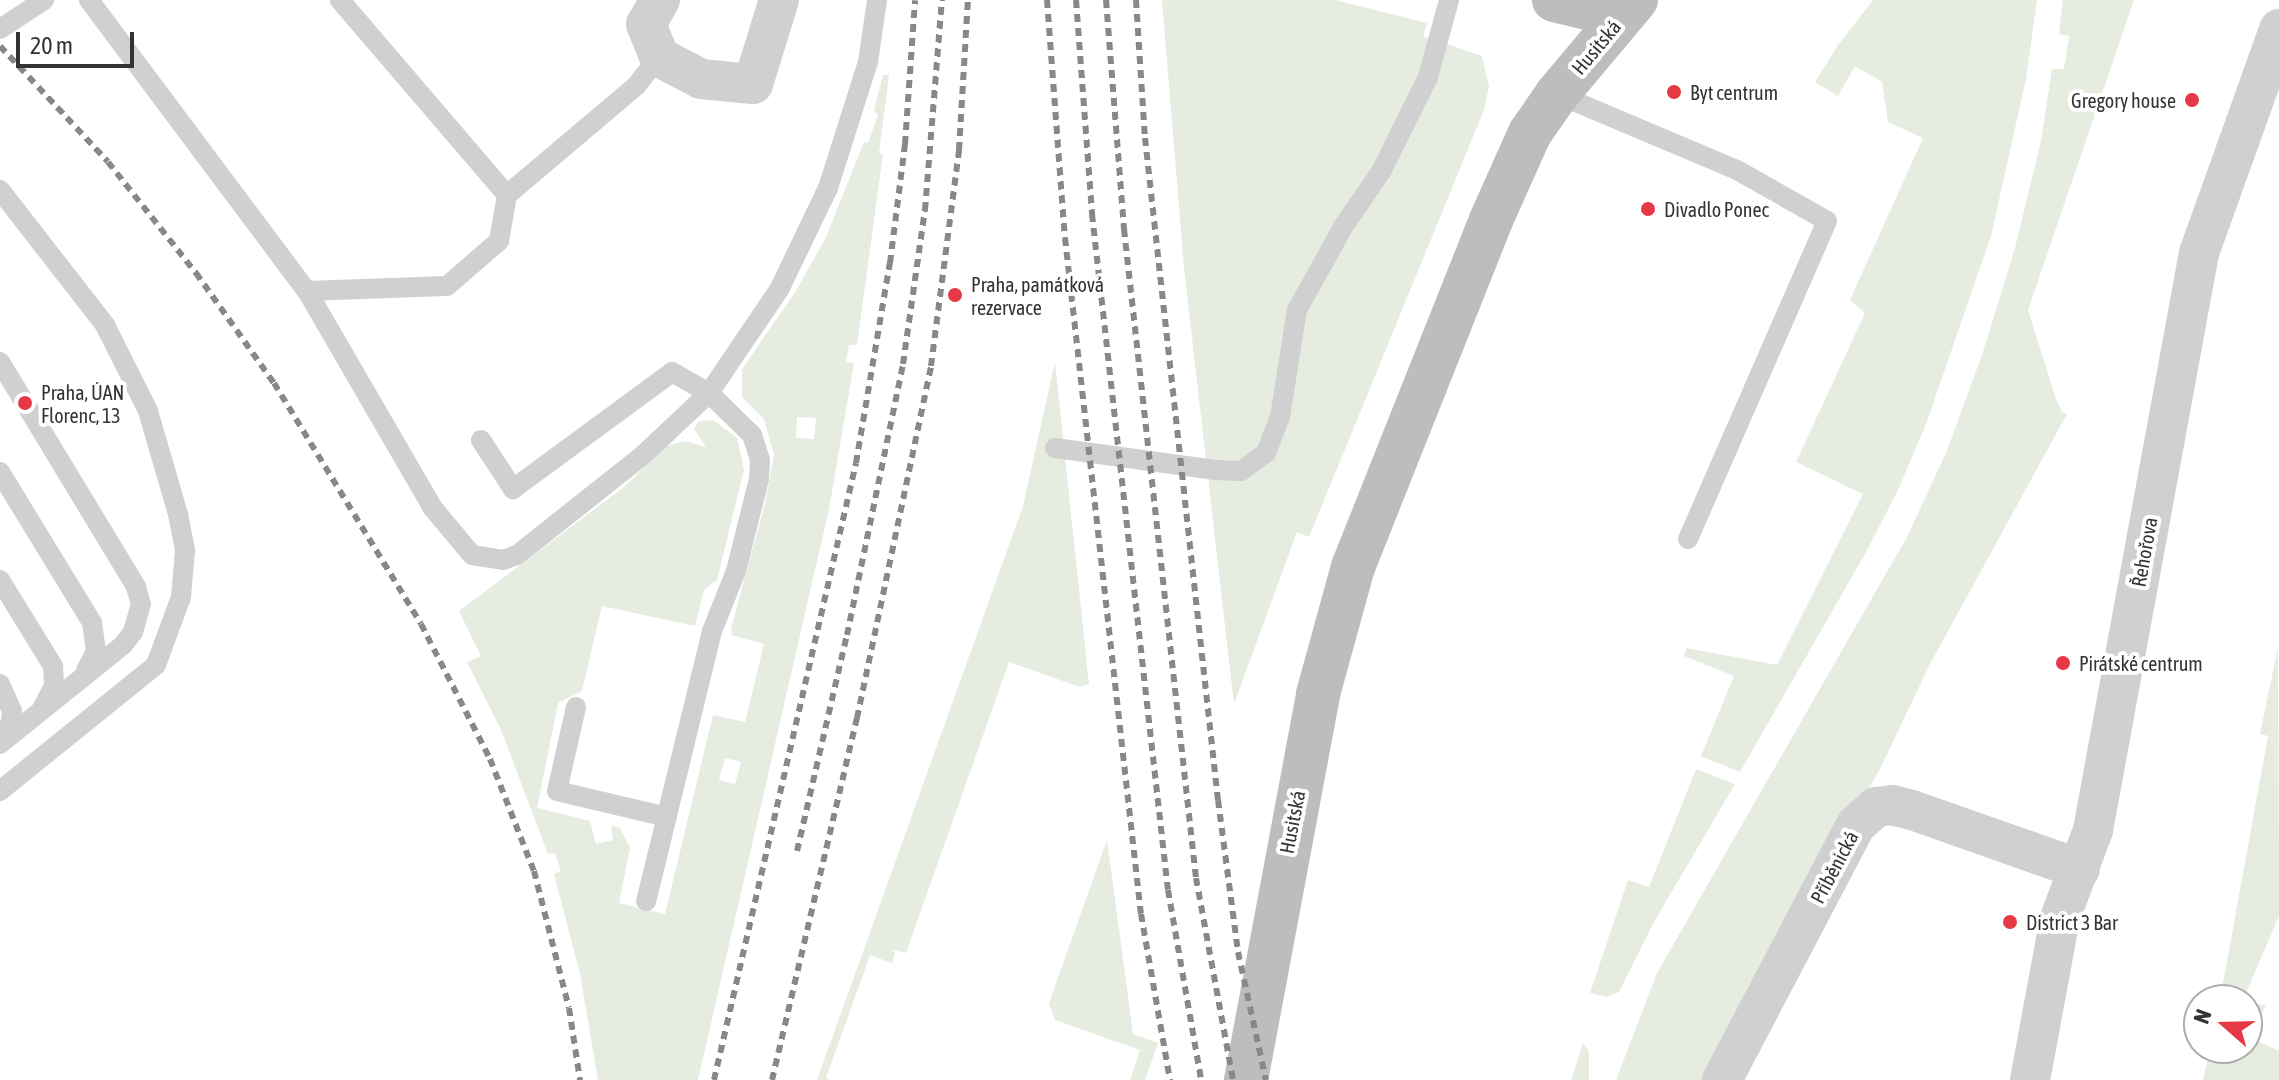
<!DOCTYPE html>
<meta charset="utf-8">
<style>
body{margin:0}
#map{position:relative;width:2279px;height:1080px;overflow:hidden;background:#fff;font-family:"Asap Condensed",sans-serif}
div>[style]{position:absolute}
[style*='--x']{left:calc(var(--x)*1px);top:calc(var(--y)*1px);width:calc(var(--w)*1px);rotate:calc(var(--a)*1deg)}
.green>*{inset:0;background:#e6ecdf}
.lane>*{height:20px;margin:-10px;padding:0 10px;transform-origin:10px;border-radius:10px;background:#d0d0d0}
.street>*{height:40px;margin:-20px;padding:0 20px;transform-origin:20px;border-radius:20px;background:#d0d0d0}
.secondary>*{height:44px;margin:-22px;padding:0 22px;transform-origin:22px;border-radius:22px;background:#bdbdbd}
.rail>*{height:6px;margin-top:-3px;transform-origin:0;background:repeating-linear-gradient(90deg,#888 0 8px,transparent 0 14px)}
.dots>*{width:22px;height:22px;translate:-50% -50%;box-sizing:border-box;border:4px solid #fff;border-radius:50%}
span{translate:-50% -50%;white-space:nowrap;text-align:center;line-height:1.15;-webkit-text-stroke:8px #fff;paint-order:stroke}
.street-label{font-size:20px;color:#333}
.poi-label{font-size:20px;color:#333}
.left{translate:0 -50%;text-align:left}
.right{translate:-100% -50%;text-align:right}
.north{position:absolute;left:2183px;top:984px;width:80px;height:80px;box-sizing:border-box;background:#fff;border:2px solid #adadad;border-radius:50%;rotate:290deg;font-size:22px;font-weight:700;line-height:32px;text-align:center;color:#333}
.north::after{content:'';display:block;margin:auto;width:28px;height:36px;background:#e63946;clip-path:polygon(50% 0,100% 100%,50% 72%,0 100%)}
.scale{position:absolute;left:16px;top:32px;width:118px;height:36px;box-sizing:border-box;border:4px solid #333;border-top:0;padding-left:10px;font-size:24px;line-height:28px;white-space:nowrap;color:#333;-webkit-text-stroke:6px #fff;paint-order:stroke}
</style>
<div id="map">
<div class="green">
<div style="clip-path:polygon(1162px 0,1335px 0,1427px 23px,1423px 36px,1482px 56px,1489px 86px,1484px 110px,1309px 537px,1297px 532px,1234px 704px,1184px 268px)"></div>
<div style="clip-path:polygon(1873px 0,2037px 0,2026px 79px,1991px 236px,1926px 424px,1898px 490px,1865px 554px,1740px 772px,1701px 756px,1734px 676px,1684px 656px,1686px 648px,1777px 665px,1863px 494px,1796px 462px,1865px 313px,1850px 300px,1923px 138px,1888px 122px,1882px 82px,1855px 66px,1838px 96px,1815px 82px,1838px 45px)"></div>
<div style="clip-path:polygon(2063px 0,2134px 0,2028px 310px,2056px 399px,2062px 412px,2067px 414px,1930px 664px,1879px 771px,1702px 1080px,1616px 1080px,1657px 973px,1907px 537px,1946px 453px,1982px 355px,2015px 248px,2041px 141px,2052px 69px,2064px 69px,2069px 36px,2059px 34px)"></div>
<div style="clip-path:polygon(evenodd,883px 75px,889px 75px,879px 153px,883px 154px,857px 345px,849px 345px,846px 362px,854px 363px,829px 509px,698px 1080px,598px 1080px,580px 974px,554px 874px,561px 871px,555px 853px,548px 854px,501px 730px,467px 662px,481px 656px,459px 611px,624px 487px,666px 446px,685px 441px,706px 447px,694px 429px,699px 421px,713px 420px,737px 438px,744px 470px,717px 580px,704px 590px,695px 626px,602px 606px,582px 691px,558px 703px,537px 808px,590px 821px,596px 844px,613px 840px,611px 826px,620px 828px,630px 848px,619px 903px,665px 914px,713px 715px,745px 722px,764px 644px,732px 635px,731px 628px,764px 508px,774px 455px,764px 419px,742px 397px,742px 369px,796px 291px,826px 237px,864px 142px,868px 143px,871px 135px,878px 114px,874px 111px,883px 75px,797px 417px,816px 418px,814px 439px,796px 438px,797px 417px,883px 75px,725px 758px,741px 762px,735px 784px,719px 780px,725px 758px)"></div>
<div style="clip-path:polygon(1055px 362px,1089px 684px,1080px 687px,1009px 662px,906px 953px,890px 949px,895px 952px,892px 963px,870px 955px,826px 1078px,829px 1080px,817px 1080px,1023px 506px)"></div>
<div style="clip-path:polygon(2278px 647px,2279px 916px,2243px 1000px,2220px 1000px,2268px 736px,2260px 734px)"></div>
<div style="clip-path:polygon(1696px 769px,1735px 784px,1654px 922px,1619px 992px,1607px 997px,1590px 993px,1628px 880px,1649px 887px)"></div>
<div style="clip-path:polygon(1107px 840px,1133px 1034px,1158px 1043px,1145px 1080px,1130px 1080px,1140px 1050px,1055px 1020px,1049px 1003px)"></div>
<div style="clip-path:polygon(2247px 1003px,2266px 1005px,2251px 1038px,2279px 1051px,2279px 1080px,2203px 1080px,2210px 1048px,2247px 1048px)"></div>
<div style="clip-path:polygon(1583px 1043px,1589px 1052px,1589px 1080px,1571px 1080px)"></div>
</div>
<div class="lane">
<div style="--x:89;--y:0;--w:364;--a:53.2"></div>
<div style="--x:307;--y:291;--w:140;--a:-2"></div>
<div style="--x:447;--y:286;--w:69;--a:-40.9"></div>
<div style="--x:499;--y:241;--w:47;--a:-80.1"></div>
<div style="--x:507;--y:195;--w:257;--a:-130.6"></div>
<div style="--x:0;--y:29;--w:53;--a:-33.4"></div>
<div style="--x:1557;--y:94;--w:195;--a:22.9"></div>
<div style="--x:1737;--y:170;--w:103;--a:29.5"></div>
<div style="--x:1827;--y:221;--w:347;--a:113.6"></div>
<div style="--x:0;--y:190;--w:171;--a:52.1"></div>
<div style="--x:105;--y:325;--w:96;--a:63.4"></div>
<div style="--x:148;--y:411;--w:107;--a:73.8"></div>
<div style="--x:178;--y:514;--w:38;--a:79"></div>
<div style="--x:185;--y:551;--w:46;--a:95"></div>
<div style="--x:181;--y:597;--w:72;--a:110.2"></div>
<div style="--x:156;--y:665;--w:201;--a:141.1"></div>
<div style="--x:507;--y:195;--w:169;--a:-40.2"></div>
<div style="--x:636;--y:86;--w:37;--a:-52"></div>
<div style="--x:307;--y:291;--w:250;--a:59.9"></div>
<div style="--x:432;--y:507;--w:62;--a:50.2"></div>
<div style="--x:472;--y:555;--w:31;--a:9"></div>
<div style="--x:503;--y:560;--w:15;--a:-20"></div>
<div style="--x:517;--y:555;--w:159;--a:-38.4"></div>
<div style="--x:642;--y:456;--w:92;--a:-43.2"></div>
<div style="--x:709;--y:393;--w:60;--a:44.3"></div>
<div style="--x:752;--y:435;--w:26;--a:72"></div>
<div style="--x:760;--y:460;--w:19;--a:93"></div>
<div style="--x:759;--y:479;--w:95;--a:104"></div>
<div style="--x:736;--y:571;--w:65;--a:111.8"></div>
<div style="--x:712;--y:631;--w:278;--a:103.7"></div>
<div style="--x:0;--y:362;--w:263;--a:58.8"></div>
<div style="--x:136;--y:587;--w:18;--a:74"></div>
<div style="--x:141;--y:604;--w:29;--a:106"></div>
<div style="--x:133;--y:632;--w:16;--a:128"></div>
<div style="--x:123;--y:645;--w:158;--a:141.2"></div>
<div style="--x:481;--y:440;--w:59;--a:56.9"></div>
<div style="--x:513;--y:489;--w:197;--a:-36.3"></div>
<div style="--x:672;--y:372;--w:43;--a:29.6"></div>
<div style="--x:709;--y:393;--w:127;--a:-55.9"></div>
<div style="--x:780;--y:288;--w:111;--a:-64.4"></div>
<div style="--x:828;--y:188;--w:132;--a:-72.4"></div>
<div style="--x:868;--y:62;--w:63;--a:-81.7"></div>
<div style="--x:1055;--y:448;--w:162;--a:7.8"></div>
<div style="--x:1215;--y:470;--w:26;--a:2"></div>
<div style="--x:1241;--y:471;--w:31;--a:-36"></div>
<div style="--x:1266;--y:453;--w:39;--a:-69"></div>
<div style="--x:1280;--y:417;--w:108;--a:-81"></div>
<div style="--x:1297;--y:310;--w:95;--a:-61"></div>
<div style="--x:1343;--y:227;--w:69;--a:-55.6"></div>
<div style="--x:1382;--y:170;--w:104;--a:-63.7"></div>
<div style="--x:1428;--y:77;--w:80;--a:-74.7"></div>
<div style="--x:0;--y:472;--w:177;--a:58.6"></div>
<div style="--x:92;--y:623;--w:28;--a:82"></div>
<div style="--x:96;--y:651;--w:22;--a:117"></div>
<div style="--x:0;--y:580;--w:101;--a:58.4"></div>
<div style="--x:53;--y:666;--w:20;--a:87"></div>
<div style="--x:54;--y:686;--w:24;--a:118"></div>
<div style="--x:0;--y:684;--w:30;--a:66"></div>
<div style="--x:12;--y:711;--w:11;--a:95"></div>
<div style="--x:11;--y:722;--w:22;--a:120"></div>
<div style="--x:576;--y:707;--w:86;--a:102.7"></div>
<div style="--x:557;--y:791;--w:113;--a:13.3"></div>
</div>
<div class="street">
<div style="--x:660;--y:0;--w:28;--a:120"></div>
<div style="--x:646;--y:24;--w:35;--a:68"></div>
<div style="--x:659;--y:57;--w:47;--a:27.6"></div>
<div style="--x:701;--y:79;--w:52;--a:5.5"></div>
<div style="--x:753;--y:84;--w:88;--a:-72.8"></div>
<div style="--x:1722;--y:1080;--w:288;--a:-62.3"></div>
<div style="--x:1856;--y:825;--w:27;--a:-42"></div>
<div style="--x:1876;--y:807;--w:16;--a:-7"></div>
<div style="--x:1892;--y:805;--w:21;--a:14"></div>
<div style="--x:1912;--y:810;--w:178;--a:19.4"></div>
<div style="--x:2030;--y:1080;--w:165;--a:-79.5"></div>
<div style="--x:2060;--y:918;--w:94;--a:-69.4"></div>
<div style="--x:2093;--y:830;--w:587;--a:-79.59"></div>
<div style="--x:2199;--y:253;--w:238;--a:-70.3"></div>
</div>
<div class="secondary">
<div style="--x:1554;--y:0;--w:69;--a:13.4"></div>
<div style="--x:1246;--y:1080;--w:393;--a:-79.4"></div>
<div style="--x:1318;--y:694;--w:132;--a:-74.6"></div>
<div style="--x:1353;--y:567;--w:373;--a:-68.3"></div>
<div style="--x:1491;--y:220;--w:95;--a:-65.9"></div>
<div style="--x:1530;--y:133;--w:47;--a:-55.3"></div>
<div style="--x:1557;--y:94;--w:123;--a:-50"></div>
</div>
<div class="rail">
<div style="--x:1047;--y:0;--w:239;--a:85.7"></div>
<div style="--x:1065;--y:238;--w:680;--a:83.59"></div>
<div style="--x:1141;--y:914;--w:169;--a:80.1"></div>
<div style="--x:1076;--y:0;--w:215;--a:85.7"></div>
<div style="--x:1092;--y:214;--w:680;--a:83.59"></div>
<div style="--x:1168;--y:890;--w:193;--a:80.1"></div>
<div style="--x:1106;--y:0;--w:230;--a:85.5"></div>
<div style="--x:1124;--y:229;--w:653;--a:83.67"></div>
<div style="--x:1196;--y:878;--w:205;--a:79.6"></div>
<div style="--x:1136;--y:0;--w:138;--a:86.3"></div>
<div style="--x:1145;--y:138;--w:666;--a:83.71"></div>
<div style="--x:1218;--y:800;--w:153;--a:82.5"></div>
<div style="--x:1238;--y:952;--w:131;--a:77.7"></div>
<div style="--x:0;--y:46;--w:158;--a:47"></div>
<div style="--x:108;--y:162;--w:142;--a:51.6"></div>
<div style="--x:196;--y:273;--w:135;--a:54.7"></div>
<div style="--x:274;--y:383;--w:282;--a:58.6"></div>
<div style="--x:421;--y:624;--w:152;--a:62.9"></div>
<div style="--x:490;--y:759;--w:120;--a:68.6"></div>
<div style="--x:534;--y:871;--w:141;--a:75.7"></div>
<div style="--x:569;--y:1008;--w:73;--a:81.3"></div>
<div style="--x:797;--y:851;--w:222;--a:-77"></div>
<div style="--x:847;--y:635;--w:277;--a:-78.3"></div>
<div style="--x:903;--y:364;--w:156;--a:-81.9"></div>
<div style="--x:925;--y:210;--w:211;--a:-85.4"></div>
<div style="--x:714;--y:1080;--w:633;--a:-77.04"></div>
<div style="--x:856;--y:463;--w:203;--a:-80.4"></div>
<div style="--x:890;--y:263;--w:120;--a:-82.8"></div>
<div style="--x:905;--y:144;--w:144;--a:-86"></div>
<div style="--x:772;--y:1080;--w:372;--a:-76.8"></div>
<div style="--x:857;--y:718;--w:360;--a:-78.1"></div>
<div style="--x:931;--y:366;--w:218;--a:-82.6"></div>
<div style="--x:959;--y:150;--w:150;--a:-86.6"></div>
</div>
<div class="dots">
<div style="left:1674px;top:92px;background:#e63946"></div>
<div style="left:2192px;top:100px;background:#e63946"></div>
<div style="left:1648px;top:209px;background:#e63946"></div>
<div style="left:955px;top:295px;background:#e63946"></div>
<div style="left:25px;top:403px;background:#e63946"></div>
<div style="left:2063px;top:663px;background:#e63946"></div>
<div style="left:2010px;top:922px;background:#e63946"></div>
</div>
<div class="street-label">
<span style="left:1596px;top:47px;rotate:-50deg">Husitská</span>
<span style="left:2144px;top:552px;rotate:-80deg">Řehořova</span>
<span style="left:1292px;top:822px;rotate:-79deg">Husitská</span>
<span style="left:1834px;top:867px;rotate:-62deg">Příběnická</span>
</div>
<div class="poi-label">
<span class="left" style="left:1690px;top:92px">Byt centrum</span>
<span class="right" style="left:2176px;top:100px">Gregory house</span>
<span class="left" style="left:1664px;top:209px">Divadlo Ponec</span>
<span class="left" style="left:971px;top:296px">Praha, památková<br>rezervace</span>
<span class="left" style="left:41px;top:404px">Praha, ÚAN<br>Florenc, 13</span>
<span class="left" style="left:2079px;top:663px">Pirátské centrum</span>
<span class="left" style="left:2026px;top:922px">District 3 Bar</span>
</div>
<div class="north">N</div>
<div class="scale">20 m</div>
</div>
